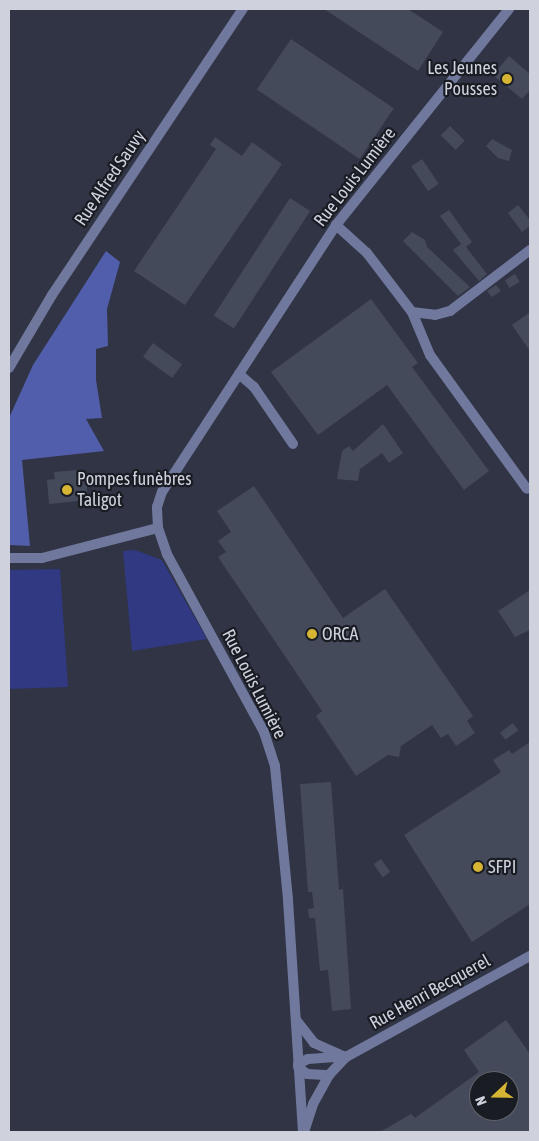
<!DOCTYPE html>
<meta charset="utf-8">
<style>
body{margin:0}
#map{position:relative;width:539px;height:1141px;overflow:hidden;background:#303444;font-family:"Asap Condensed",sans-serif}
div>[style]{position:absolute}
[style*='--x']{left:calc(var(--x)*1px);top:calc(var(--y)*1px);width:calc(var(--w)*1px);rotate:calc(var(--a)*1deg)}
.green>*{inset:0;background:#303982}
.forest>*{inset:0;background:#505eac}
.building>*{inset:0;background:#454a5b;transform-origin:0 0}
.street>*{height:10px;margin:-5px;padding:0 5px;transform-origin:5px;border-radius:5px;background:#70799d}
.dots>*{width:14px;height:14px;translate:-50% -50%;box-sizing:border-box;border:2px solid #1a1c23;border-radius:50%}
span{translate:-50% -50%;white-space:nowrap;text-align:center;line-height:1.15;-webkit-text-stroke:4.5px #1a1c23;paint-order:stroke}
.poi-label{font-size:18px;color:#cfd2dd}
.right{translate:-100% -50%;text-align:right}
.left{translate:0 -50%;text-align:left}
.street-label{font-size:18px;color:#cfd2dd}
.frame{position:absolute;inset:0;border:10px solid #cfd2dd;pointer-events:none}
.north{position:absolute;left:469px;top:1071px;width:50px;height:50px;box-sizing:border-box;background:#1a1c23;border:1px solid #62656d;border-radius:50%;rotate:249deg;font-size:14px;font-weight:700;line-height:20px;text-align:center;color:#cfd2dd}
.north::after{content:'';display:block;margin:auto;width:18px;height:22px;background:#d6b534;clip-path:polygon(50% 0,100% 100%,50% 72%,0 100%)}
</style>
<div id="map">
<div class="green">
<div style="clip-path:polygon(135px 550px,162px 560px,207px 639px,132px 651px,123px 551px)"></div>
<div style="clip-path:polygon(60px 569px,68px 687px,9px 689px,9px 570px)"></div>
</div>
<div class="forest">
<div style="clip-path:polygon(106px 251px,120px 262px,107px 309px,108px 346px,96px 349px,96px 380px,102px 418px,86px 419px,104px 451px,22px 460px,30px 546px,9px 545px,9px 418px,33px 365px)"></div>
</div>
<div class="building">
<div style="clip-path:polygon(324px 9px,408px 9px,443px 32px,418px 71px)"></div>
<div style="left:291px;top:39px;width:124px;height:61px;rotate:34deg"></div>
<div style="clip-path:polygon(509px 56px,530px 74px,530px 90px,522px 99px,493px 75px)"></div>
<div style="left:450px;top:126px;width:21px;height:13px;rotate:45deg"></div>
<div style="clip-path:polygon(215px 137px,242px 156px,252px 142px,282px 164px,185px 305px,134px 271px,216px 149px,210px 145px)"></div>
<div style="clip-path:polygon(492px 139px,512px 150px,509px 161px,498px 158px,486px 146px)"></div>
<div style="left:422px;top:159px;width:30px;height:13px;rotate:56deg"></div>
<div style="left:290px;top:198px;width:24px;height:140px;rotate:33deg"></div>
<div style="clip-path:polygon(518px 205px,530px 220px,530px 226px,522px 232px,508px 213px)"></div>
<div style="clip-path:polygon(449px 210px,472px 242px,466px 247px,487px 274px,479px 281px,453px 250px,461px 244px,440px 216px)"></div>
<div style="clip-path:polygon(412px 232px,425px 240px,427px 247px,470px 287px,458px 296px,403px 241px)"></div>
<div style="left:515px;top:274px;width:9px;height:12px;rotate:58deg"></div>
<div style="clip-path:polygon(496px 285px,501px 291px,492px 297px,487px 291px)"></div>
<div style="clip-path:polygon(371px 299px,418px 363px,412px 367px,489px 471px,464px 490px,387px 385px,318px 435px,271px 372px)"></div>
<div style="clip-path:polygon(530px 312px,530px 351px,512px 325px)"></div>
<div style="left:153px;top:343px;width:36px;height:17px;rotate:36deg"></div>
<div style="clip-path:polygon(383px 424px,403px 453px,389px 463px,382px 453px,360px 469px,358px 481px,337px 479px,342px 451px,349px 446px,353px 451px)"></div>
<div style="clip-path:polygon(78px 470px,79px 477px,86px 477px,88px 500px,49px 504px,47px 480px,55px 479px,54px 472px)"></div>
<div style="clip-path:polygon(254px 486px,343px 618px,385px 589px,473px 716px,467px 721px,475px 733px,456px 746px,448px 734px,441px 738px,432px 725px,401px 746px,399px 757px,388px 755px,356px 776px,316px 716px,322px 711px,218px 557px,226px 552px,218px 541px,231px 532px,217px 511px)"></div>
<div style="clip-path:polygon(530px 590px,530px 630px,515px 637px,498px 611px)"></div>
<div style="left:513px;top:723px;width:9px;height:16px;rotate:54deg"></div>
<div style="clip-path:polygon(530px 742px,530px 904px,472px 942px,404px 835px,501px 772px,493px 760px,509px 750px,512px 754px)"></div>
<div style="clip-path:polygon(331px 782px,339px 890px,343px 889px,351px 1009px,332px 1011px,328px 970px,320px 971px,315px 918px,309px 918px,308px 909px,314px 908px,312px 892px,308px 892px,300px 784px)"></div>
<div style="left:381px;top:859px;width:16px;height:9px;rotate:55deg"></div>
<div style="clip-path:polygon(evenodd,506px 1020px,530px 1054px,530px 1132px,380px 1132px,411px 1114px,415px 1118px,479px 1072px,464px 1050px,506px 1020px,479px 1081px,509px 1081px,509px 1111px,479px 1111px,479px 1081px)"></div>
</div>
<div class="street">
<div style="--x:336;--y:225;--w:42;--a:42.1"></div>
<div style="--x:367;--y:253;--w:74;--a:52.7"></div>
<div style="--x:412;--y:312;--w:47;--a:67.3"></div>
<div style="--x:430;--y:355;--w:165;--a:54.1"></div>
<div style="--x:412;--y:312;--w:23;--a:7"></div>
<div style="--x:435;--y:315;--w:16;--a:-15"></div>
<div style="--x:450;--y:311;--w:101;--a:-37.3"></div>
<div style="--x:9;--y:368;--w:85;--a:-59.5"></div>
<div style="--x:52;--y:295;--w:344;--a:-56.3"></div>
<div style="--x:239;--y:374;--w:20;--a:41"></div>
<div style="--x:254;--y:387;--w:69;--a:55.6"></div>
<div style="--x:9;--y:558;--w:33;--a:0"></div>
<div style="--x:42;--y:558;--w:120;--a:-14.5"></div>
<div style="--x:297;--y:1021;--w:28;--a:52"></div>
<div style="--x:314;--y:1043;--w:35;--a:24"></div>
<div style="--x:298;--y:1064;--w:11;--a:-27"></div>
<div style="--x:308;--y:1059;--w:27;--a:-4"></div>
<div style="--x:298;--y:1067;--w:11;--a:38"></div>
<div style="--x:307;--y:1074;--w:22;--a:3"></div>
<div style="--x:305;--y:1129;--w:26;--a:-72"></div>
<div style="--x:313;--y:1104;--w:33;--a:-61"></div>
<div style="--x:329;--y:1075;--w:25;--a:-47"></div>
<div style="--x:346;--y:1057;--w:210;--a:-28.8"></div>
<div style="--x:303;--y:1132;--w:233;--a:-93.7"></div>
<div style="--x:288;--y:899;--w:134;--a:-95.6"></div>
<div style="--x:275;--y:766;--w:36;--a:-108"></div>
<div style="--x:264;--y:732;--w:203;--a:-118.6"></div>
<div style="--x:167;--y:554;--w:28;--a:-109"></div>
<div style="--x:158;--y:528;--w:21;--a:-93"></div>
<div style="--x:157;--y:507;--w:16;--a:-72"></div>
<div style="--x:162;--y:492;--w:319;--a:-56.9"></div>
<div style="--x:336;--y:225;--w:277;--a:-51.3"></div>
</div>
<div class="dots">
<div style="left:507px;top:79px;background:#d6b534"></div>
<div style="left:67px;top:490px;background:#d6b534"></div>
<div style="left:312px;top:634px;background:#d6b534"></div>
<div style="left:478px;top:867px;background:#d6b534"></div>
</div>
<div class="poi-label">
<span class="right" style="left:497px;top:79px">Les Jeunes<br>Pousses</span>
<span class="left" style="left:77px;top:490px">Pompes funèbres<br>Taligot</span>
<span class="left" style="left:322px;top:634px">ORCA</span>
<span class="left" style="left:488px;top:867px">SFPI</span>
</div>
<div class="street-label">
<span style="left:355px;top:177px;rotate:-52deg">Rue Louis Lumière</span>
<span style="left:110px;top:178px;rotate:-56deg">Rue Alfred Sauvy</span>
<span style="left:254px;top:684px;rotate:63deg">Rue Louis Lumière</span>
<span style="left:430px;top:992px;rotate:-29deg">Rue Henri Becquerel</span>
</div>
<div class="frame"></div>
<div class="north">N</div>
</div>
